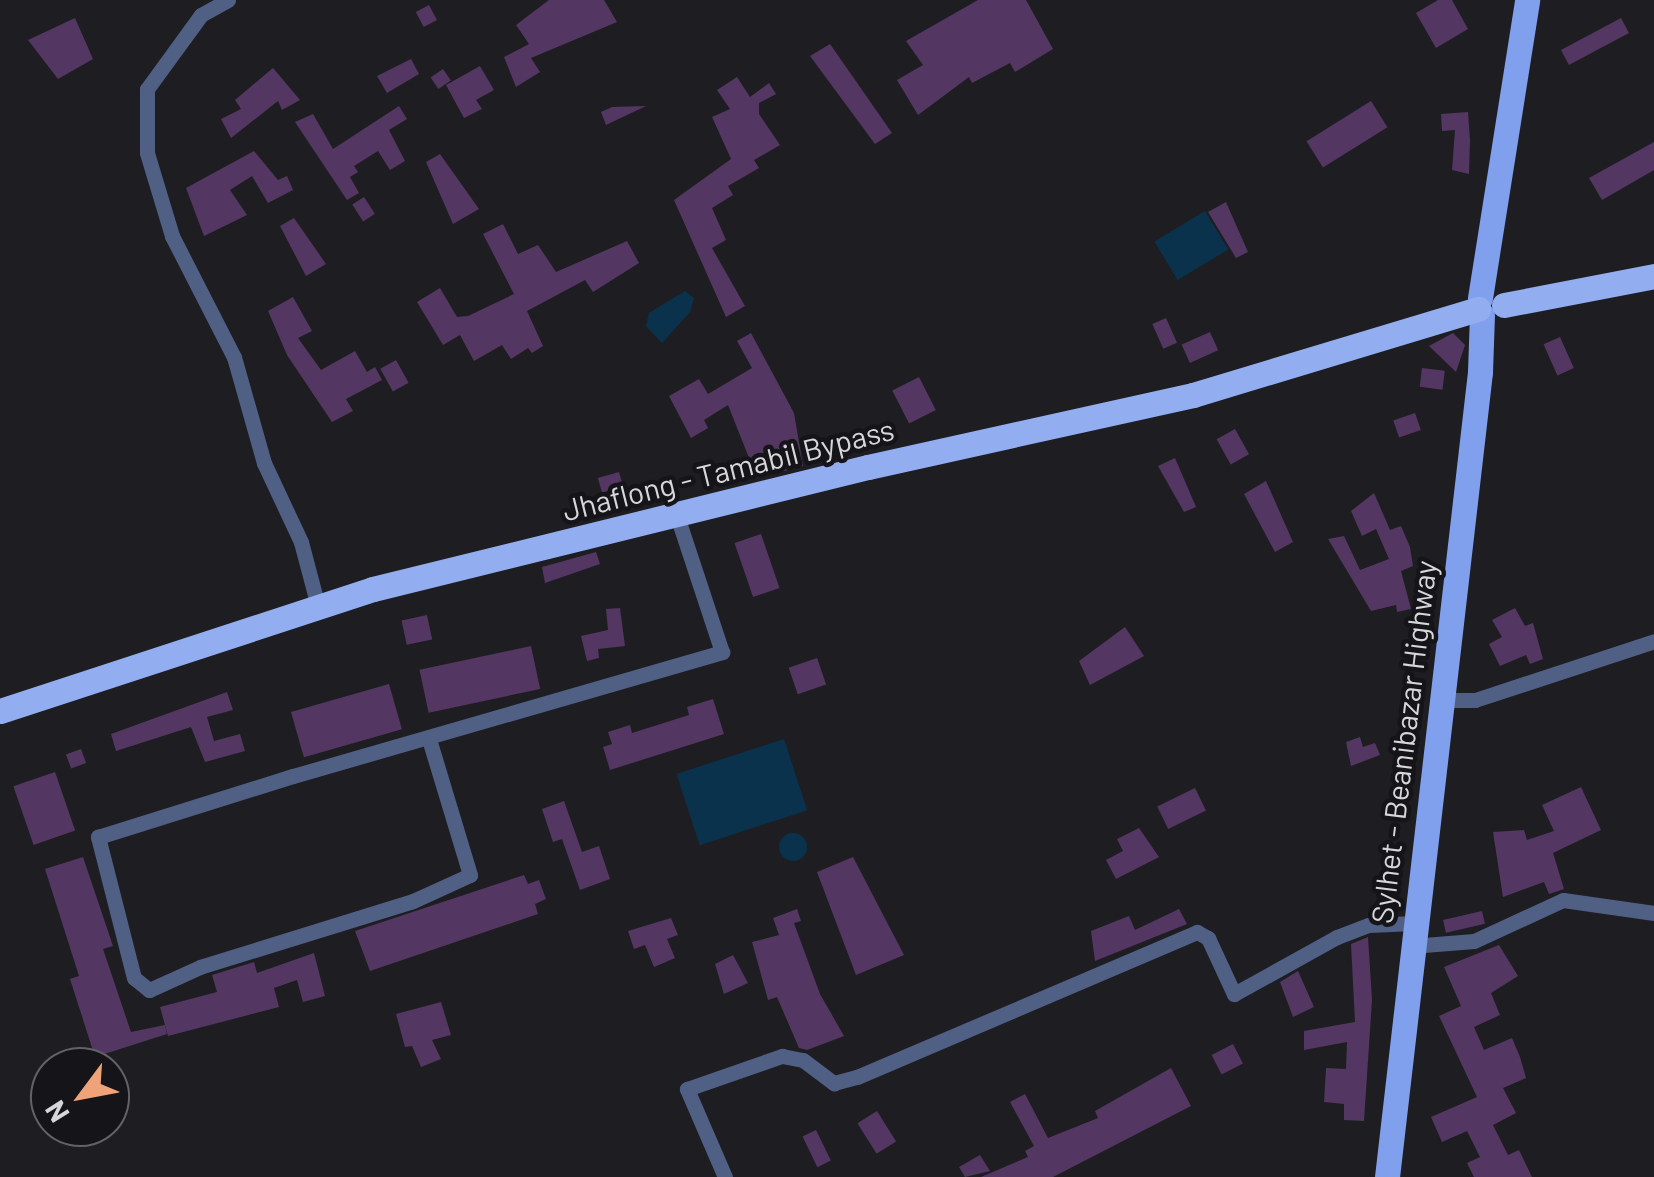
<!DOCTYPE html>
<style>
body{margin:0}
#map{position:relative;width:1654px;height:1177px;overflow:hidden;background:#1e1e22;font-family:Barlow,sans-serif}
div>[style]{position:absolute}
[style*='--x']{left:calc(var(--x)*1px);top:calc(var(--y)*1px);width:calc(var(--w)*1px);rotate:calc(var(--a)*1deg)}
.water>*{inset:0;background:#0b324d;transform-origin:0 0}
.round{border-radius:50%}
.building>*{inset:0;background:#533661;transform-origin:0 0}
.minor>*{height:15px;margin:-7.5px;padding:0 7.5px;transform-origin:7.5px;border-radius:7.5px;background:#505f84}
.primary>*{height:25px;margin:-12.5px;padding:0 12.5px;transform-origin:12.5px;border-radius:12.5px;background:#809fed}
.trunk>*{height:25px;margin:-12.5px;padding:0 12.5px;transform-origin:12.5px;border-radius:12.5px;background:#92aef0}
span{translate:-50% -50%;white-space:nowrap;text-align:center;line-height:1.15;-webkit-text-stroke:9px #151419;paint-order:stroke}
.street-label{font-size:30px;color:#d7d6da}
.north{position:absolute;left:30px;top:1047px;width:100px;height:100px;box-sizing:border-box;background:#151419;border:2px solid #636266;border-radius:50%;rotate:238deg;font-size:28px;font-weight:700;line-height:40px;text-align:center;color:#d7d6da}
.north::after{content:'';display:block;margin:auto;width:35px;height:45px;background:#f0a278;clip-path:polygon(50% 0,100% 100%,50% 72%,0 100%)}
</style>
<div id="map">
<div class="water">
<div style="left:1205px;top:211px;width:45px;height:59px;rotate:59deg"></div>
<div style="clip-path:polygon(685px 291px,694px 298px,690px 312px,662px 343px,646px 326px,649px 313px)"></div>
<div style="left:784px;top:739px;width:75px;height:113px;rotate:72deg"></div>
<div class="round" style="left:779px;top:833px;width:28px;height:28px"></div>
</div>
<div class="building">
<div style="clip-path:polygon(549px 0,604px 0,617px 22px,531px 58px,540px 72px,516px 87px,504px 57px,529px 44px,516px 25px)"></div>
<div style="clip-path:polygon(978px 0,1026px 0,1053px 49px,1015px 72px,1010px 63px,972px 83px,969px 77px,918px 115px,897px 80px,923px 65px,906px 41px)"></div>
<div style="clip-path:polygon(1438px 0,1452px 0,1468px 29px,1436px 48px,1416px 13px)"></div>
<div style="left:429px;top:5px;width:17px;height:15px;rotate:62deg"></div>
<div style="clip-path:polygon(75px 18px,93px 59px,58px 79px,28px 40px)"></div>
<div style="left:1621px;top:18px;width:17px;height:68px;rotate:62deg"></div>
<div style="clip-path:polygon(830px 44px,892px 133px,875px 144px,810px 56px)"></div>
<div style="clip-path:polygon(411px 59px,419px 74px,387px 93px,377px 76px)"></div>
<div style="clip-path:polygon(480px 66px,494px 90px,476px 100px,482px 109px,464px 118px,446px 85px)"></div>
<div style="clip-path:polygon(273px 68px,300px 100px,282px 110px,278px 101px,231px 138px,221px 119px,241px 109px,235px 100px)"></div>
<div style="left:443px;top:69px;width:14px;height:15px;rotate:56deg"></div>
<div style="clip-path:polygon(737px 77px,750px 97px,769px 83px,776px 94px,759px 103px,759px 114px,780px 145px,754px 160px,759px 168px,728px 186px,733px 195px,712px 208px,726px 240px,712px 248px,745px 306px,726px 317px,674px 200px,731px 159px,712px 117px,730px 109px,717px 90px)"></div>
<div style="left:1371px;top:101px;width:31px;height:76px;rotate:58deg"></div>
<div style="clip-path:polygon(399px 106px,407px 119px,389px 130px,405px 161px,390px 170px,378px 151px,354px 166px,358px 172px,350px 177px,359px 193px,347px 200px,295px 122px,313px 114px,333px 149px)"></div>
<div style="clip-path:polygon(646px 106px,606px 125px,601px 112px,612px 107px)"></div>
<div style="clip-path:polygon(1468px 112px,1470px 140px,1469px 174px,1452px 170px,1455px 130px,1442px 131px,1441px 114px)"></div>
<div style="clip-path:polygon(1654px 142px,1654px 170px,1602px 200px,1589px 178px)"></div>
<div style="clip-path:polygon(254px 151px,278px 180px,287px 176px,293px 190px,268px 203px,252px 176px,230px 190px,247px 215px,204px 236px,186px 188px)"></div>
<div style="clip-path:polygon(440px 154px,479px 209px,453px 224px,426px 162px)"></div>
<div style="left:364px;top:197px;width:20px;height:14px;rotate:57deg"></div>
<div style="clip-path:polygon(1226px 202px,1248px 252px,1236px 258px,1208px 212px)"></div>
<div style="clip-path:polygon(294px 218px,326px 264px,306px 276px,280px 226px)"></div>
<div style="clip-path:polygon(503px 224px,518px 254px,538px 245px,556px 272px,627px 241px,639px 263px,593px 292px,585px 280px,527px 311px,543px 346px,532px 353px,528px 348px,511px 359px,502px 345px,474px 361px,460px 335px,443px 345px,417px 302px,440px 288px,457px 317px,468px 316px,514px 294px,483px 234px)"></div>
<div style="clip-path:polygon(293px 297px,312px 331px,298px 338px,321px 370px,355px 351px,367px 372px,375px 367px,382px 380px,346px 399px,353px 411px,332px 422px,287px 355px,268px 311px)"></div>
<div style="left:1166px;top:318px;width:27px;height:15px;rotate:66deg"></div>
<div style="left:1210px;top:332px;width:20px;height:31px;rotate:66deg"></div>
<div style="clip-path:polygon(751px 333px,794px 413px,803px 466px,757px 478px,728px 405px,704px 420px,708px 428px,691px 438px,669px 396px,699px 379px,708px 394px,752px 368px,737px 341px)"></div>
<div style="clip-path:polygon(1453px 333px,1465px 345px,1456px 372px,1429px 346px)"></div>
<div style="left:1560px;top:337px;width:34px;height:18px;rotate:66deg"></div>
<div style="left:396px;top:360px;width:26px;height:18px;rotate:61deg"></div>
<div style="left:1422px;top:368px;width:23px;height:19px;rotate:7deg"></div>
<div style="left:919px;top:377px;width:37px;height:30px;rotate:63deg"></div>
<div style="left:1415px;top:413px;width:18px;height:23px;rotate:71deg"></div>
<div style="left:1235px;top:429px;width:29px;height:21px;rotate:61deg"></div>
<div style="clip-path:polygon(1175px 458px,1196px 507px,1184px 512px,1158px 466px)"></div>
<div style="left:619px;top:472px;width:15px;height:22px;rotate:74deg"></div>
<div style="clip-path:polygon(1266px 481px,1293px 542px,1275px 552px,1244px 494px)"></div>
<div style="clip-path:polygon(1374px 493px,1390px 530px,1401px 526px,1410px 547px,1413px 566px,1401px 571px,1411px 609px,1397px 612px,1396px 605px,1371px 611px,1328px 539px,1344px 536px,1360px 570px,1389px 559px,1376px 529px,1362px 536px,1351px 511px)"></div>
<div style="left:761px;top:534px;width:57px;height:28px;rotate:71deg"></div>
<div style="clip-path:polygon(596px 552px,600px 564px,545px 583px,542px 567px)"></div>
<div style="clip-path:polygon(620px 608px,625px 646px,598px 649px,599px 658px,587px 661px,581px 636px,608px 630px,606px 609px)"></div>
<div style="clip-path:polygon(1515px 608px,1525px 626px,1533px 623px,1543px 659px,1530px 664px,1526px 655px,1500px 666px,1489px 644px,1502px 637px,1492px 620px)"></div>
<div style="left:427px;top:615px;width:25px;height:26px;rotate:78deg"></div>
<div style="clip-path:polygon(1125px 627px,1144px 656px,1090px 685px,1079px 661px)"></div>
<div style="left:531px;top:646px;width:44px;height:114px;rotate:78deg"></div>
<div style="left:817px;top:658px;width:28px;height:30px;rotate:71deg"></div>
<div style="left:389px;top:684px;width:47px;height:102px;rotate:74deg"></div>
<div style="clip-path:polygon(227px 692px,233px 710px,207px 717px,214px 741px,240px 734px,245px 751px,205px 762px,191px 727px,116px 751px,111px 734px)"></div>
<div style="clip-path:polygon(713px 699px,724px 734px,610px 770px,603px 747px,612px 744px,608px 732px,630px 725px,632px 733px,689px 715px,687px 707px)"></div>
<div style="clip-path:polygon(1360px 737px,1363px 747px,1375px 743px,1380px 755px,1351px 766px,1346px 742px)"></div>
<div style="left:81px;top:749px;width:15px;height:16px;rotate:70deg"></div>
<div style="left:55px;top:772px;width:62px;height:44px;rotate:71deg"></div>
<div style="clip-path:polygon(1581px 787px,1601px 830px,1553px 853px,1564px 889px,1549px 894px,1544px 882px,1503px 897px,1493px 832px,1524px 830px,1527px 840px,1554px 831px,1542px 805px)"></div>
<div style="left:1195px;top:788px;width:25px;height:42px;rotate:64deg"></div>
<div style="clip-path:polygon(564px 801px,582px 852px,599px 846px,610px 879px,580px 890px,562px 839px,553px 842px,542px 809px)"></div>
<div style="clip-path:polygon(1139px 828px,1159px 857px,1116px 879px,1106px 860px,1123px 851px,1117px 839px)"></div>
<div style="clip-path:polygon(83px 857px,113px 946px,103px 949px,131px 1032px,165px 1025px,167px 1034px,95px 1057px,70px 979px,79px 976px,45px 869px)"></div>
<div style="clip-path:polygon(853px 857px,904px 955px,856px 975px,817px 872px)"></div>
<div style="clip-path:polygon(524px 875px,528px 884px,539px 880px,546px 899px,535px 904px,538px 914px,370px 971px,355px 931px)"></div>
<div style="clip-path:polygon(797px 909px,801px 921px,794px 923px,820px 994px,844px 1036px,807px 1050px,799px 1048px,777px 997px,768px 1000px,752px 942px,779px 935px,773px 918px)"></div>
<div style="clip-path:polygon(1179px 909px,1187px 924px,1095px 961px,1091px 931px,1129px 916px,1135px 930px)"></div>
<div style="left:1482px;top:911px;width:13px;height:40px;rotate:77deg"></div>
<div style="clip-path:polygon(671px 918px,678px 935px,667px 939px,675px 958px,654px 967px,645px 945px,634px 949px,628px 931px)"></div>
<div style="clip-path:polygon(1368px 937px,1372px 1000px,1364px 1121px,1344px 1120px,1344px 1104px,1324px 1102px,1326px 1068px,1346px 1069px,1347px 1042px,1304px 1050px,1304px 1031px,1355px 1022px,1351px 944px)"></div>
<div style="clip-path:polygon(1499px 945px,1518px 976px,1491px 993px,1500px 1015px,1474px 1027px,1484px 1050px,1512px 1038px,1520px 1057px,1526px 1078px,1503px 1088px,1516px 1113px,1493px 1125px,1508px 1155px,1519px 1150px,1532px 1177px,1474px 1177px,1467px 1163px,1480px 1157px,1467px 1131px,1442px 1142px,1431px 1117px,1477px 1097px,1439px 1016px,1461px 1006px,1444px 967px)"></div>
<div style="clip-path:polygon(314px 953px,325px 996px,303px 1002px,297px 980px,274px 988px,279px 1007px,168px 1036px,160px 1007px,217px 992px,212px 975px,254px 962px,257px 973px)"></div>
<div style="clip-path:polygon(733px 955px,748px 983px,724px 994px,715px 964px)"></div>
<div style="clip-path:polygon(1298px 971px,1314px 1007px,1293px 1017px,1280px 982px)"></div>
<div style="clip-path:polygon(441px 1002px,451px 1035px,432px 1040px,441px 1059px,421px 1067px,412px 1046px,405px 1047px,396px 1014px)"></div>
<div style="left:1233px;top:1044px;width:22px;height:24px;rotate:63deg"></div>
<div style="clip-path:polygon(1171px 1068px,1191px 1106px,1053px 1177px,981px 1177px,1028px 1157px,1025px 1151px,1034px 1146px,1010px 1102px,1025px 1094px,1048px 1138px,1098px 1118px,1095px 1111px)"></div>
<div style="left:877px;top:1111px;width:36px;height:23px;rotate:58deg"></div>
<div style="left:816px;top:1130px;width:34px;height:15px;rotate:64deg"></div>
<div style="clip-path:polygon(980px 1155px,990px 1171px,965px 1177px,959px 1167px)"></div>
</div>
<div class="minor">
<div style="--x:228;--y:0;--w:31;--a:151"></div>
<div style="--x:201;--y:15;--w:92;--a:126.1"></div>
<div style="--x:147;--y:89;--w:64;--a:90"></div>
<div style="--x:147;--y:153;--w:87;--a:73.2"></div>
<div style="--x:172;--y:236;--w:136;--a:62.9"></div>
<div style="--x:234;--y:357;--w:110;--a:74.2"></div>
<div style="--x:264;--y:463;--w:87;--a:64.9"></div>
<div style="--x:301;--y:542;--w:70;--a:75.2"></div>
<div style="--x:1451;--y:700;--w:24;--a:0"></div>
<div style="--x:1475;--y:700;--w:188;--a:-18.2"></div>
<div style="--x:429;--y:739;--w:142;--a:73.2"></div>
<div style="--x:470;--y:875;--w:63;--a:155.5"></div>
<div style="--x:413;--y:901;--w:223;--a:162.8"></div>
<div style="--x:200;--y:967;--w:56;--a:155.7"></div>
<div style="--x:149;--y:990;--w:19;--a:-141"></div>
<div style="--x:134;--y:978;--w:146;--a:-104.3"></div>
<div style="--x:98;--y:837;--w:204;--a:-17.4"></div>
<div style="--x:293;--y:776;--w:447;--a:-16.1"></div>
<div style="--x:722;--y:652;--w:143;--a:-108.3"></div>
<div style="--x:1424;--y:945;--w:50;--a:-4.6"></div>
<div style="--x:1474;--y:941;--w:98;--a:-24.7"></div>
<div style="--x:1563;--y:900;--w:92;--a:8.1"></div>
<div style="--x:725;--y:1177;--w:96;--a:-113.4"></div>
<div style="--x:687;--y:1089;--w:101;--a:-19.2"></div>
<div style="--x:782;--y:1056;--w:21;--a:11"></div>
<div style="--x:803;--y:1060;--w:39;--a:37"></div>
<div style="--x:834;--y:1083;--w:24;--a:-15"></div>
<div style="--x:857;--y:1077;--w:370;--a:-23.1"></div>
<div style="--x:1197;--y:932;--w:13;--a:29"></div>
<div style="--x:1208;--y:938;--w:62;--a:65.1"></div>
<div style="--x:1234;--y:994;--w:118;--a:-29"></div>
<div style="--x:1337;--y:937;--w:34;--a:-21"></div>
<div style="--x:1369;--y:925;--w:45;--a:-2.5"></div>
</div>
<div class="primary">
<div style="--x:1480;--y:298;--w:302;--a:-81"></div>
<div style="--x:1387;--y:1177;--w:810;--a:-83.41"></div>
<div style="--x:1480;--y:372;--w:57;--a:-88"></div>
</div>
<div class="trunk">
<div style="--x:1504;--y:305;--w:153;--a:-10.9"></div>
<div style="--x:0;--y:711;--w:392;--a:-18.1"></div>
<div style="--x:373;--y:589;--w:510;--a:-13.85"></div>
<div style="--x:868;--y:467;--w:333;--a:-12.5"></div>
<div style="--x:1193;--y:395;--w:298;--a:-16.8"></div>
</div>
<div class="street-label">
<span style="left:728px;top:469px;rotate:-14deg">Jhaflong - Tamabil Bypass</span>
<span style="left:1403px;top:742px;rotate:-83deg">Sylhet - Beanibazar Highway</span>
</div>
<div class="north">N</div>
</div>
